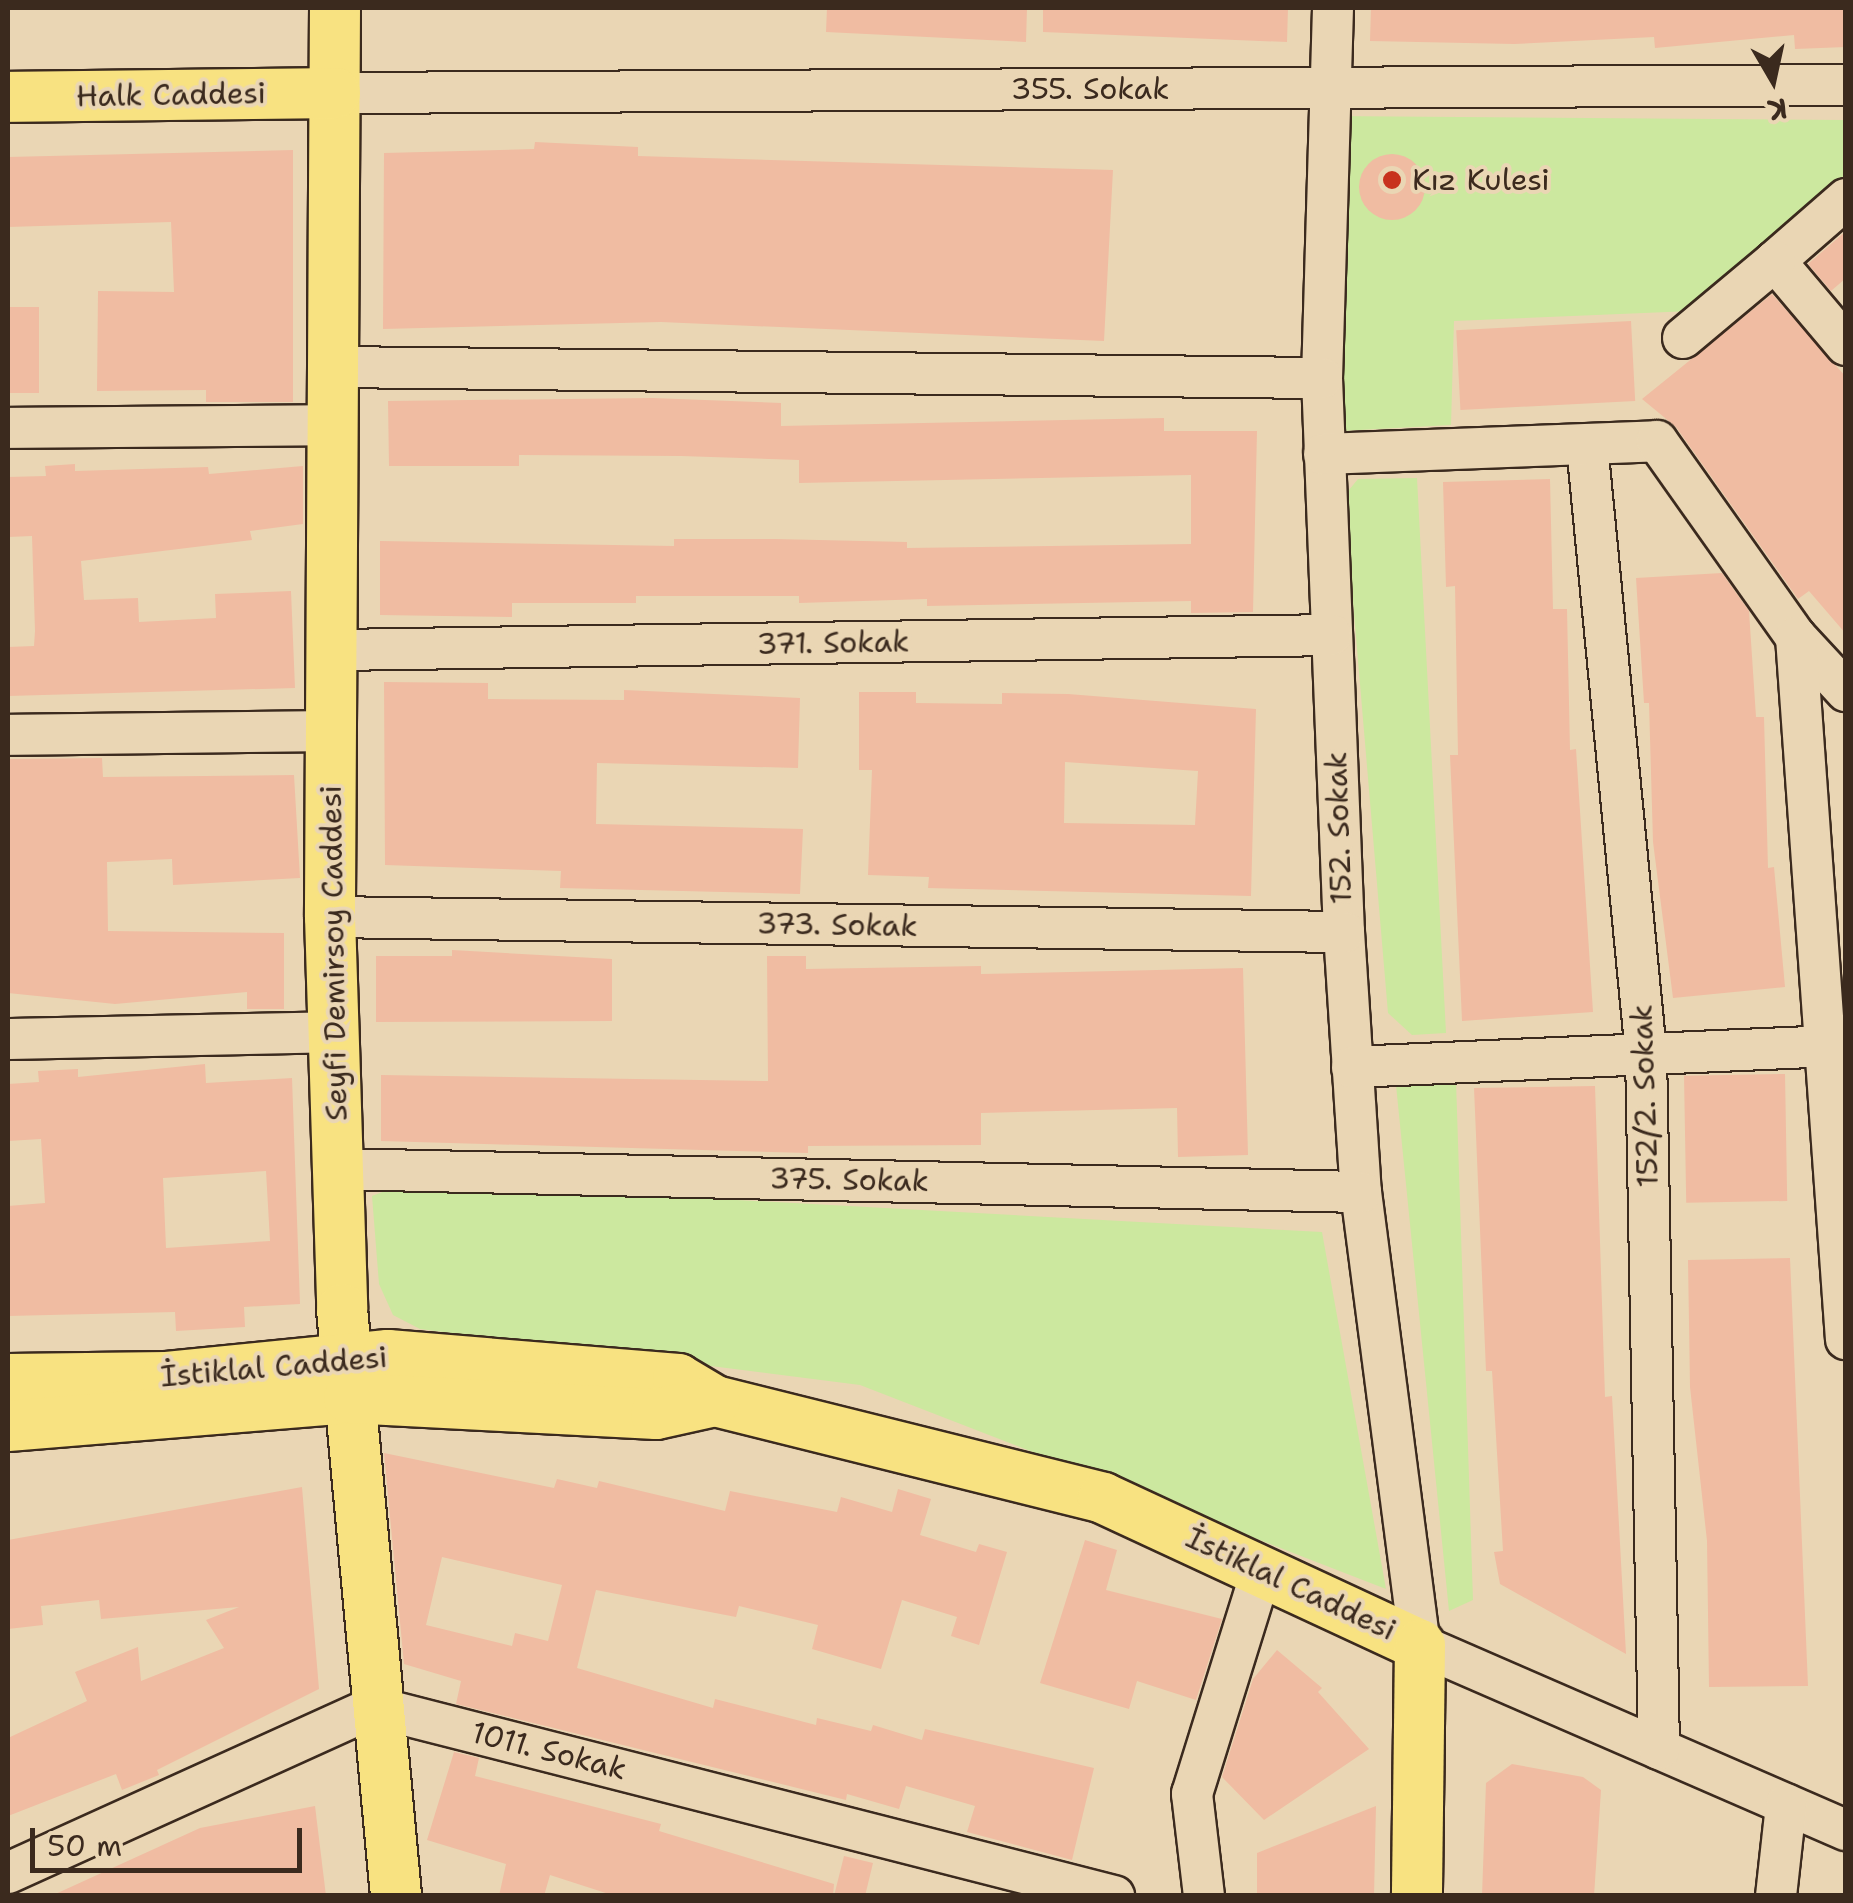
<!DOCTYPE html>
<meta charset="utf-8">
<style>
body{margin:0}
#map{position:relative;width:1853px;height:1903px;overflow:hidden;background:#ead6b4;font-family:"Shantell Sans",sans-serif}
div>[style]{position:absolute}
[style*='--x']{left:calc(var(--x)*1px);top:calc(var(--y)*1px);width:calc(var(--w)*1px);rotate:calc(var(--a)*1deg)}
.green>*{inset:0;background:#cce89f}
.building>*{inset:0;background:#f0bca2;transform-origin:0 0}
.round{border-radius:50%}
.roads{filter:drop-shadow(2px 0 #3b2a1e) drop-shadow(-2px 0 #3b2a1e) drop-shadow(0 2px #3b2a1e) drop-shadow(0 -2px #3b2a1e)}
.minor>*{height:40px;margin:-20px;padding:0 20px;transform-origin:20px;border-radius:20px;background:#ead6b4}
.major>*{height:50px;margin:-25px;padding:0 25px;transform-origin:25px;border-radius:25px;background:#f8e281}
.dots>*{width:28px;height:28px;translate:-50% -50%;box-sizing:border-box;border:5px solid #ead6b4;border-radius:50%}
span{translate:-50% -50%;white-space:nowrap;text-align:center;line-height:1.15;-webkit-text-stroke:8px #ead6b4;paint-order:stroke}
.street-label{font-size:30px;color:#3b2a1e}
.poi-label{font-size:30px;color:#3b2a1e}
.left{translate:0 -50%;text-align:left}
.frame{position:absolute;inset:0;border:10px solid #3b2a1e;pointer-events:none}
.north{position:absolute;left:1723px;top:30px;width:100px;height:100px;-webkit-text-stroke:8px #ead6b4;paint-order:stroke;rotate:171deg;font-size:28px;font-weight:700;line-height:40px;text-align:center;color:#3b2a1e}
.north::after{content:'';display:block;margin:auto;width:35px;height:45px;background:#3b2a1e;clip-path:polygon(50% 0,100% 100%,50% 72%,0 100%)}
.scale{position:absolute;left:30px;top:1828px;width:272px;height:45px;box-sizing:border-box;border:5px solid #3b2a1e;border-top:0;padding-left:12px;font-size:30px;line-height:35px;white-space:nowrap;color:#3b2a1e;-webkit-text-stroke:8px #ead6b4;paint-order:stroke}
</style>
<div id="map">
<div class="green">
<div style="clip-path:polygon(1328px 116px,1845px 120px,1845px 204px,1716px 310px,1454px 321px,1451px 425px,1323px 432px)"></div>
<div style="clip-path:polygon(1417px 478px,1446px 1033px,1412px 1035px,1388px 1013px,1344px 496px,1358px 479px)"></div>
<div style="clip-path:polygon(1456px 1081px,1473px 1600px,1449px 1611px,1396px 1085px)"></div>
<div style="clip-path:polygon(408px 1182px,1322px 1232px,1386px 1589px,860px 1385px,420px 1329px,393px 1315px,379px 1284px,372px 1196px)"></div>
</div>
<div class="building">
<div style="clip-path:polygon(827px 8px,1027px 8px,1026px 42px,826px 32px)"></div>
<div style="clip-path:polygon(1043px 8px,1288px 8px,1287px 42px,1043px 32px)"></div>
<div style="clip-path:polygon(1371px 8px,1846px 8px,1846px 47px,1795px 49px,1794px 35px,1655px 48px,1654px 37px,1514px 44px,1370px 41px)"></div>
<div style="clip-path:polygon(535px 142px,638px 147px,638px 156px,1113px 170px,1104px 341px,661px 322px,383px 329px,384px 153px,534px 149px)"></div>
<div style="clip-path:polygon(293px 150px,293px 402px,206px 402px,206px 390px,97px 391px,98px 291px,174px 292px,171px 222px,8px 227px,8px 157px)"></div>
<div class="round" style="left:1359px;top:154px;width:66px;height:66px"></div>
<div style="clip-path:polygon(1846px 231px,1846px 278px,1831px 291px,1808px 264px)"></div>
<div style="clip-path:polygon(1772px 294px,1846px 377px,1846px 634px,1809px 591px,1798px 599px,1676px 427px,1642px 399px)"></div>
<div style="left:8px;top:307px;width:31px;height:86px"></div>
<div style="left:1631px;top:321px;width:80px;height:175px;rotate:87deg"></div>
<div style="clip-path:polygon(652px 398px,781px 403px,781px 426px,1164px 418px,1164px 431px,1257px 431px,1253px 612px,1191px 613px,1191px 601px,927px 606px,927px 599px,799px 603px,799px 596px,636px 596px,636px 603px,512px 603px,512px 617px,380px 615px,380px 541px,674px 546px,674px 539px,775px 539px,907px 542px,907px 548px,1191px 544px,1191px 475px,799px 483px,799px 460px,681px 456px,519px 455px,519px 466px,389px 466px,388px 401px)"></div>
<div style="clip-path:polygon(75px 464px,75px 471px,208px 467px,209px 474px,303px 466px,303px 524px,250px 531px,252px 540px,81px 561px,84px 600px,138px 598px,139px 622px,216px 618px,215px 594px,291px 591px,295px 688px,8px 696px,8px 647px,34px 646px,35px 631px,32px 536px,8px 537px,8px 477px,46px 476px,45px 466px)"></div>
<div style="clip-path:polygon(1550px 479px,1553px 609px,1567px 609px,1570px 750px,1576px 749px,1593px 1012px,1462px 1021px,1450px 755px,1458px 755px,1455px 586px,1446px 587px,1443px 482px)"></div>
<div style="clip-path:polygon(1722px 573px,1749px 611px,1756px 717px,1764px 717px,1768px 868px,1774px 867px,1785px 987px,1673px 998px,1653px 842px,1649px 703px,1644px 703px,1636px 578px)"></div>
<div style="clip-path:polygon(384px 682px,488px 683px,488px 699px,624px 700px,624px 690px,800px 698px,798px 768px,597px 763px,596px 824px,803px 829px,800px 894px,560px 888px,561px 871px,385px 865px)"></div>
<div style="clip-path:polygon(evenodd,859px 692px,916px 692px,916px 703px,1002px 704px,1002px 693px,1068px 694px,1256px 709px,1251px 896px,928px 888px,929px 877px,868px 875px,872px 770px,859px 770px,859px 692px,1065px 762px,1198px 771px,1195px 825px,1064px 823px,1065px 762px)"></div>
<div style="clip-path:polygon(102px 758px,103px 777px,294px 775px,300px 878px,173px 885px,172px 859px,107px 862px,108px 931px,284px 933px,284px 1009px,247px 1009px,247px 992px,115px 1004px,8px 993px,8px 759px)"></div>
<div style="clip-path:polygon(452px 950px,612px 959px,612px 1021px,376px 1022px,376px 956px,452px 956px)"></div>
<div style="clip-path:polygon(767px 956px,806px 956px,806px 969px,981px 966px,981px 974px,1243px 968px,1248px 1155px,1178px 1157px,1177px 1108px,981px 1113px,981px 1145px,808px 1146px,808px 1153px,381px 1141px,381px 1075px,768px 1081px)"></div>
<div style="clip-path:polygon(evenodd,205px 1064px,206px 1083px,292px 1078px,300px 1304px,244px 1307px,245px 1327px,176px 1331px,175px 1312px,8px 1316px,8px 1206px,45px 1203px,41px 1139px,8px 1141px,8px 1084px,39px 1082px,38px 1071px,78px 1069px,78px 1077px,205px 1064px,266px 1171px,270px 1241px,166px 1248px,163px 1178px,266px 1171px)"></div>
<div style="left:1785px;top:1074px;width:127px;height:101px;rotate:89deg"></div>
<div style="clip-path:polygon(1595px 1086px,1605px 1397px,1612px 1396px,1626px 1654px,1500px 1584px,1494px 1552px,1503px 1551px,1492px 1371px,1486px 1371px,1474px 1088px)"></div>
<div style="clip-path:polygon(1790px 1258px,1808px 1686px,1709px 1687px,1707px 1541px,1690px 1387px,1688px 1260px)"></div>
<div style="clip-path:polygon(evenodd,384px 1453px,554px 1488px,557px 1479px,597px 1488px,599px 1481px,725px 1511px,730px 1491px,837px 1512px,841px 1497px,892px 1512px,898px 1489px,931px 1499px,920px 1535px,976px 1552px,979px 1544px,1007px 1552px,979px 1645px,951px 1636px,957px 1617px,902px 1600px,881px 1669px,812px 1649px,818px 1625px,739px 1606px,736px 1617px,596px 1590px,577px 1668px,713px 1708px,715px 1699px,816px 1725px,817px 1718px,871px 1731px,873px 1725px,922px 1740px,925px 1729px,1094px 1768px,1072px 1860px,967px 1832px,975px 1806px,906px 1786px,899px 1809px,847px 1794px,846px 1800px,456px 1704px,461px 1681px,404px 1664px,384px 1453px,442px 1557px,562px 1585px,548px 1641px,515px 1633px,512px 1646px,426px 1625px,442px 1557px)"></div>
<div style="clip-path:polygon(302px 1487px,319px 1689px,157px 1770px,159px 1775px,122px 1790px,116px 1774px,8px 1816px,8px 1738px,87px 1701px,75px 1672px,138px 1647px,141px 1681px,224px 1648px,206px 1620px,239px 1607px,101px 1619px,99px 1600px,41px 1606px,43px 1625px,8px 1629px,8px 1540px)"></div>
<div style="clip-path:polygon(1085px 1540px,1117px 1550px,1106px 1590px,1222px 1619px,1196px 1700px,1137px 1681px,1129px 1709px,1040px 1683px)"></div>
<div style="clip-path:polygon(1277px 1650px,1322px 1688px,1318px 1692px,1369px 1749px,1264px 1820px,1222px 1777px,1253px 1679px)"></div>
<div style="clip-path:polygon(454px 1752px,479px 1758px,475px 1776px,661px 1824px,659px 1831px,834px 1884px,833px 1896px,615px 1896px,550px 1875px,544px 1896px,499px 1896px,506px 1864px,427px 1840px)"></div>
<div style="clip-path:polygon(1512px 1764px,1583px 1777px,1601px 1790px,1594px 1896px,1482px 1896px,1486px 1783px)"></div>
<div style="clip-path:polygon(315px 1806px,326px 1896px,51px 1896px,200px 1828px)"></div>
<div style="clip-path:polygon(1376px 1806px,1374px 1896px,1257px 1896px,1257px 1853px)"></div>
<div style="clip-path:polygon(844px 1856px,873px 1863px,865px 1896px,834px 1896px)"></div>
</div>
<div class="roads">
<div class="minor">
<div style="--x:1333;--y:8;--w:370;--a:91.7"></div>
<div style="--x:1322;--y:378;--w:554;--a:87.73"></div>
<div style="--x:1344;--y:932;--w:261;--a:86.3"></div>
<div style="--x:1361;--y:1192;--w:457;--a:82.6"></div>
<div style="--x:1420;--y:1645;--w:464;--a:23.5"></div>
<div style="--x:335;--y:93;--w:1511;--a:-0.3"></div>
<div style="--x:1846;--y:199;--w:94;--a:138.9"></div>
<div style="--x:1775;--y:261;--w:110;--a:49.8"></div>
<div style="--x:1683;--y:338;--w:120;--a:-39.9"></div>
<div style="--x:333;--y:367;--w:989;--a:0.64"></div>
<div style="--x:8;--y:428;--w:326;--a:-0.5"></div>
<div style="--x:1587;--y:445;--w:611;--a:84.46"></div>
<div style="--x:1646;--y:1053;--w:696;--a:88.93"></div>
<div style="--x:1324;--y:454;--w:333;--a:-2.2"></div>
<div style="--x:1657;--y:441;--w:240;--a:54.7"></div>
<div style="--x:1796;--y:637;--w:74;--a:47.2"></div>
<div style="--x:1796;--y:637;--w:704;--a:85.93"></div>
<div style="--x:336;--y:650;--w:995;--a:-0.86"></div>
<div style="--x:8;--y:735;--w:324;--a:-0.7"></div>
<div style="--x:330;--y:917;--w:1014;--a:0.85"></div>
<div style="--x:8;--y:1039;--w:326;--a:-1.2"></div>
<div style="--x:1352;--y:1067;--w:494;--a:-2.5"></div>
<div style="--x:338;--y:1169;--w:1023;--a:1.29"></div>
<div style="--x:8;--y:1873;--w:402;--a:-24.4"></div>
<div style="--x:374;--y:1707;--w:764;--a:14.33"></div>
<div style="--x:1204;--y:1896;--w:103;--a:-96.7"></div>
<div style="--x:1192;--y:1794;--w:236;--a:-72.7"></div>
<div style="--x:1776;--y:1896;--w:92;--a:-83.7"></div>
</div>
<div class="major">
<div style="--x:335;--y:8;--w:909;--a:90.32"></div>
<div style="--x:330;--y:917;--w:392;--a:88.2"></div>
<div style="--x:342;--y:1309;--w:589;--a:84.74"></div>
<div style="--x:8;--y:97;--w:327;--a:-0.7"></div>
<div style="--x:8;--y:1379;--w:159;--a:-0.7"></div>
<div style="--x:167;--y:1377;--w:222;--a:-5.7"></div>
<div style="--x:388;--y:1355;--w:291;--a:4.7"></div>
<div style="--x:678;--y:1379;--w:43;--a:30.7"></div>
<div style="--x:715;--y:1401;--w:400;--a:14"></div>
<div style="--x:1103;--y:1498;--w:349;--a:24.9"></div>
<div style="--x:1420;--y:1645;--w:251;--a:90.7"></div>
<div style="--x:8;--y:1426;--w:342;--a:-4.7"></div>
<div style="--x:349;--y:1398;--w:307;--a:3"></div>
<div style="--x:656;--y:1414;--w:60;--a:-12.4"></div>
</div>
</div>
<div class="dots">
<div style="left:1392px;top:180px;background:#c8321e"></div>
</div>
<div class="street-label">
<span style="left:1090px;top:89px">355. Sokak</span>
<span style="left:171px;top:95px;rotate:-1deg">Halk Caddesi</span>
<span style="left:833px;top:643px;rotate:-1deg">371. Sokak</span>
<span style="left:1339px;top:828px;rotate:-92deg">152. Sokak</span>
<span style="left:837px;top:925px;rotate:1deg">373. Sokak</span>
<span style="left:334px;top:953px;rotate:-91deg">Seyfi Demirsoy Caddesi</span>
<span style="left:1645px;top:1096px;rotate:-92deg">152/2. Sokak</span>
<span style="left:849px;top:1180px;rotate:1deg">375. Sokak</span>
<span style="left:274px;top:1367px;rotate:-5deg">İstiklal Caddesi</span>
<span style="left:1291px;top:1584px;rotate:25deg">İstiklal Caddesi</span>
<span style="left:549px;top:1751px;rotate:14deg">1011. Sokak</span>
</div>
<div class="poi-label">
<span class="left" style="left:1412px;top:180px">Kız Kulesi</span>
</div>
<div class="frame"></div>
<div class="north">K</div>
<div class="scale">50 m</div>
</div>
